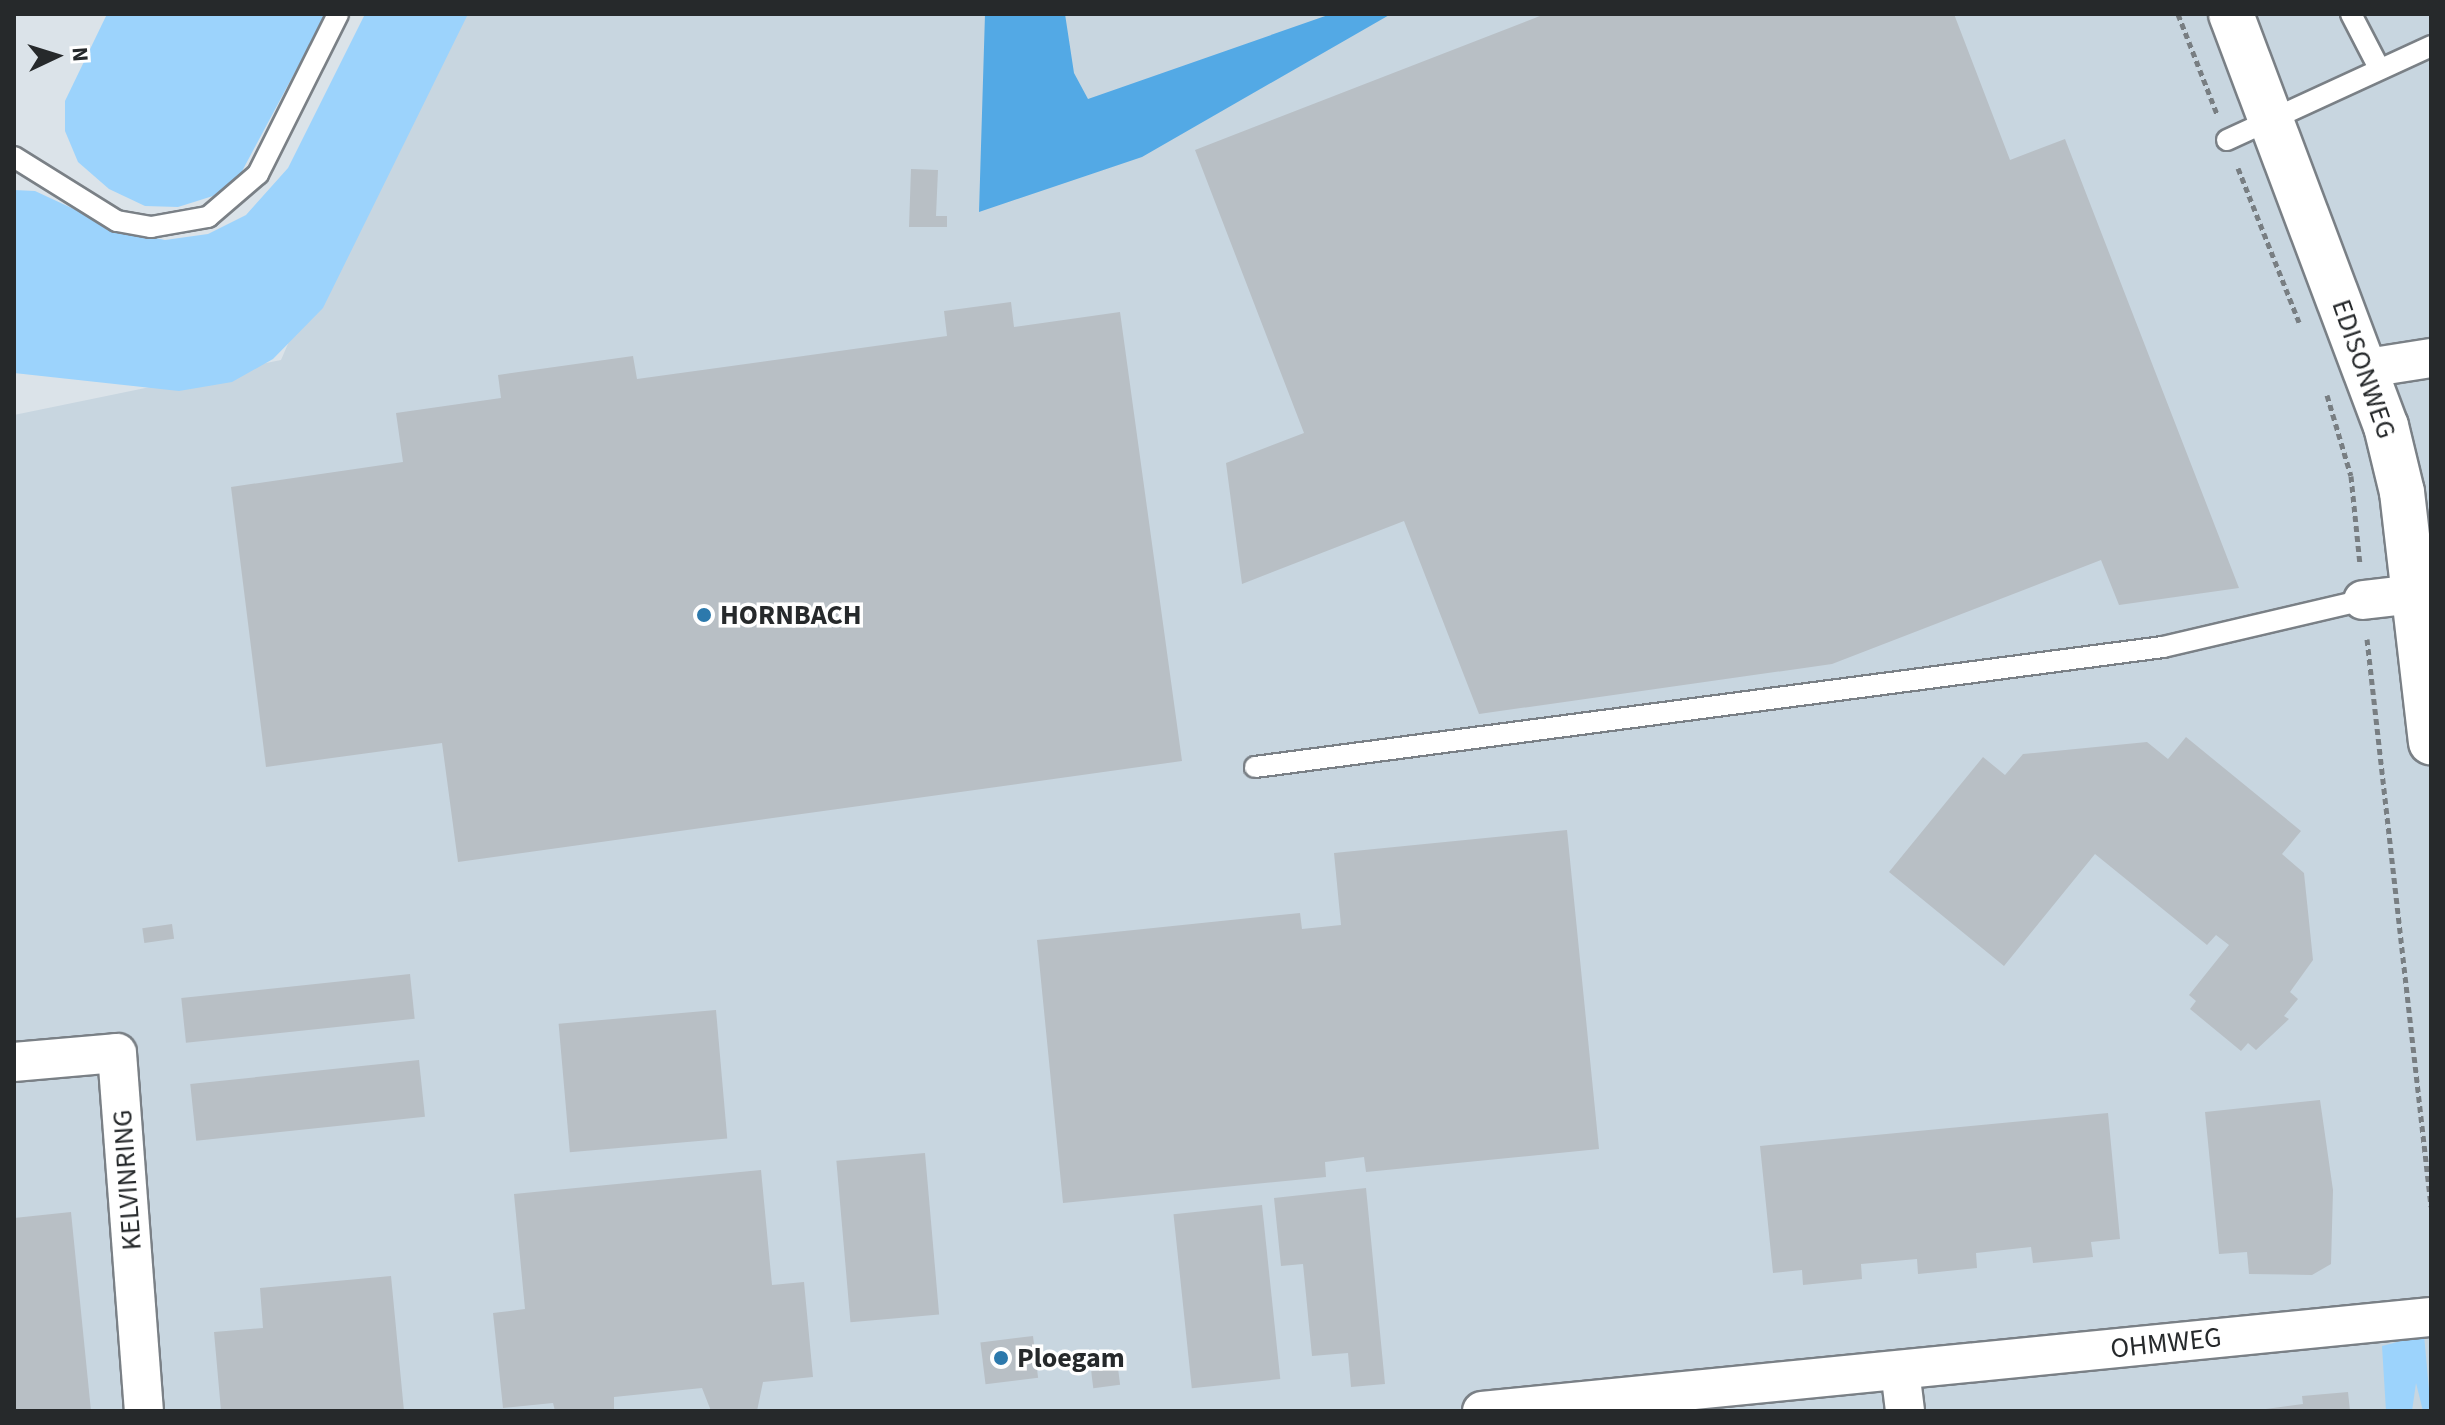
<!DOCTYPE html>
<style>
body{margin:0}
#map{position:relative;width:2445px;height:1425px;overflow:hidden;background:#dbe3e9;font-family:"Source Sans 3",sans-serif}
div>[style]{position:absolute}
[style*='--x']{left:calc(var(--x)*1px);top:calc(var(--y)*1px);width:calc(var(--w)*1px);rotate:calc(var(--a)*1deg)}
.built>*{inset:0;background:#c8d6e0}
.green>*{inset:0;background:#9cd3fc}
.forest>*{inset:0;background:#53a9e5}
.building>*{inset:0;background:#b8bfc5;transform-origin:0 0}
.path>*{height:5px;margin-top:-2.5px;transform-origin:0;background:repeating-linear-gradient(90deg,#787e82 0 6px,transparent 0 10px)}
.roads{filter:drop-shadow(2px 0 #7a8086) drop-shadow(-2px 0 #7a8086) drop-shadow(0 2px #7a8086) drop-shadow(0 -2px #7a8086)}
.service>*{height:20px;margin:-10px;padding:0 10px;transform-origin:10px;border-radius:10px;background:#fff}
.minor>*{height:38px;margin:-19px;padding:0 19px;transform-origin:19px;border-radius:19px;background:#fff}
.tertiary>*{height:44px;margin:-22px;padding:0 22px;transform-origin:22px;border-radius:22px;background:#fff}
.dots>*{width:22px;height:22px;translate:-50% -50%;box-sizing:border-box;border:4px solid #fff;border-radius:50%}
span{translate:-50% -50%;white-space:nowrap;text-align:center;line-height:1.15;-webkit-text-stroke:7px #fff;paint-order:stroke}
.street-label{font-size:28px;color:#26292b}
.poi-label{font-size:28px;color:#26292b;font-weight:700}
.left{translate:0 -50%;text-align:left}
.frame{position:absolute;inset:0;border:16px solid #26292b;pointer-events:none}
.north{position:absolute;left:16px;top:16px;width:80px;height:80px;-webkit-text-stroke:6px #fff;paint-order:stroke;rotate:86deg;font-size:22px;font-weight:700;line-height:32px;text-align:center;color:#26292b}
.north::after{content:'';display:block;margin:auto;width:28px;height:36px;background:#26292b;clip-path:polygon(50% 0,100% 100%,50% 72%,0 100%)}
</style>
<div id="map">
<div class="built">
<div style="clip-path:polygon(430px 14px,2431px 14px,2431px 1411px,14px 1411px,14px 415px,281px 360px)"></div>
</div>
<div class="green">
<div style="clip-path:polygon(107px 14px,326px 14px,240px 175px,213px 196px,178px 207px,145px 206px,109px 189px,78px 162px,65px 131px,65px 101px)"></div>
<div style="clip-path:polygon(365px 14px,468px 14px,323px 308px,273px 359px,232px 382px,179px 391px,14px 373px,14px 190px,35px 191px,119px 230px,165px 240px,208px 234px,246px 215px,288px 168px)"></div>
<div style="clip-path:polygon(2424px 1335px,2431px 1411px,2423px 1411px,2416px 1383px,2412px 1411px,2386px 1411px,2382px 1346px)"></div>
</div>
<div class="forest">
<div style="clip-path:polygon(985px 14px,1065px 14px,1074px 73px,1088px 99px,1331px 14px,1391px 14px,1142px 157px,979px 212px)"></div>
</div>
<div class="building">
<div style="clip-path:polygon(1545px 14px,1954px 14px,2010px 160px,2065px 139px,2239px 588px,2119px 605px,2101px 560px,1832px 664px,1479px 714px,1404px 521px,1242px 584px,1226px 463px,1304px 433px,1195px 150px)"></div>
<div style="clip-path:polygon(911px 169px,938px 170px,936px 216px,947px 216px,947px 227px,909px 227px)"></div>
<div style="clip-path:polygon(1011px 302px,1014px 327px,1120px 312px,1182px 761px,458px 862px,442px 743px,266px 767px,231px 487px,403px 462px,396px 413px,501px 398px,498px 375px,633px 356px,637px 379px,947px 336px,944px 311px)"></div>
<div style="clip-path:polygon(2186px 737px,2301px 831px,2282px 854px,2304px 873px,2313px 960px,2290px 992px,2298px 999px,2284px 1016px,2289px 1019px,2256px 1050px,2248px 1043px,2241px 1051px,2190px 1009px,2196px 1001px,2189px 995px,2229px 945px,2216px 935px,2207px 945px,2095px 854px,2004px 966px,1889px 872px,1983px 757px,2005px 775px,2023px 754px,2147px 742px,2168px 759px)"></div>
<div style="clip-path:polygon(1567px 830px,1599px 1149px,1366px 1172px,1364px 1157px,1325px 1162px,1326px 1177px,1063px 1203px,1037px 940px,1300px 913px,1302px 929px,1341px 925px,1334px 853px)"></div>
<div style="left:172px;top:924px;width:15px;height:30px;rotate:82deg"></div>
<div style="left:410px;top:974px;width:45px;height:230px;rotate:84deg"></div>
<div style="left:716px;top:1010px;width:129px;height:158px;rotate:85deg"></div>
<div style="left:419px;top:1060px;width:57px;height:230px;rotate:84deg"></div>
<div style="clip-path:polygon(2320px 1100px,2333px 1190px,2331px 1264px,2312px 1275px,2249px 1274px,2247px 1252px,2219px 1254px,2205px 1112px)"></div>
<div style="clip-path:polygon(2108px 1113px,2120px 1239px,2091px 1242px,2093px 1257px,2033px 1263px,2031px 1247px,1976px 1253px,1977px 1268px,1918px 1274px,1917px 1259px,1861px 1264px,1862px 1279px,1803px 1285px,1802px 1270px,1773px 1273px,1760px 1146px)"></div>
<div style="left:925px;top:1153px;width:162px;height:89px;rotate:85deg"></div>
<div style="clip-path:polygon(761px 1170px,772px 1285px,804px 1282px,813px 1377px,763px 1382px,757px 1411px,711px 1411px,702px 1388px,614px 1397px,614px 1411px,555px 1411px,553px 1403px,503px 1408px,493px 1313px,525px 1309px,514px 1194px)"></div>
<div style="clip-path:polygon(1366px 1188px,1385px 1384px,1351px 1387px,1348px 1353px,1312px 1356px,1303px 1264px,1281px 1266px,1274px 1198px)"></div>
<div style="left:1262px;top:1205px;width:175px;height:89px;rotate:84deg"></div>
<div style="clip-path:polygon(71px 1212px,91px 1411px,14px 1411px,14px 1218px)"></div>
<div style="clip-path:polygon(391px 1276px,404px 1411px,221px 1411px,214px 1332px,263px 1328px,260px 1288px)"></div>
<div style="left:1033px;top:1336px;width:42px;height:53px;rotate:83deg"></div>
<div style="left:1118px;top:1368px;width:17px;height:27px;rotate:83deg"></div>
<div style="clip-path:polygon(2348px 1392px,2350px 1411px,2251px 1411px,2303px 1404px,2302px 1396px)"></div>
</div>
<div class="path">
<div style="--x:2178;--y:14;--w:107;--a:68.7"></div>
<div style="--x:2238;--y:168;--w:166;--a:68.4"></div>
<div style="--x:2327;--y:395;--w:84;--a:73.5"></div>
<div style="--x:2351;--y:476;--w:89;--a:84.2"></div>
<div style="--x:2367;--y:639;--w:571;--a:83.56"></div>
</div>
<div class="roads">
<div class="service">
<div style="--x:2351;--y:14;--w:59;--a:62.6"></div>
<div style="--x:2227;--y:140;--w:225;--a:-24.7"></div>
<div style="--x:14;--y:157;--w:121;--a:31.9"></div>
<div style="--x:117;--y:221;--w:35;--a:10"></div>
<div style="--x:151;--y:227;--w:58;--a:-10"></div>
<div style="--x:208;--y:217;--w:66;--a:-40.7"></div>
<div style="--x:258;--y:174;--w:179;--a:-63.4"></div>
<div style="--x:1255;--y:767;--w:916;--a:-7.53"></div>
<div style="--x:2163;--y:647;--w:205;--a:-13.2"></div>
</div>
<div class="minor">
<div style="--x:2367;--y:368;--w:65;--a:-8.9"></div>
<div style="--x:2363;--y:600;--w:68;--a:-6.7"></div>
<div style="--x:14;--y:1062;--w:103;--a:-5"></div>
<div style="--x:117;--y:1053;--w:359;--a:85.7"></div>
<div style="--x:1900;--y:1370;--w:41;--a:83"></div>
<div style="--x:1482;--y:1411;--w:954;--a:-5.66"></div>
</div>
<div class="tertiary">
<div style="--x:2231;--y:14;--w:440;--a:69.4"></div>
<div style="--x:2386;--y:426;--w:68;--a:76.4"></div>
<div style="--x:2402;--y:492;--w:252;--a:83.4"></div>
</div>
</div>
<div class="dots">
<div style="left:704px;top:615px;background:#2c79ac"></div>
<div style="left:1001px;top:1358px;background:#2c79ac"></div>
</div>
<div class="street-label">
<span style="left:2364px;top:369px;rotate:71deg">EDISONWEG</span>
<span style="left:127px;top:1180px;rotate:-94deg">KELVINRING</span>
<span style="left:2166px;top:1343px;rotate:-6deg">OHMWEG</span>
</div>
<div class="poi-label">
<span class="left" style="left:720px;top:615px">HORNBACH</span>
<span class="left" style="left:1017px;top:1358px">Ploegam</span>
</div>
<div class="frame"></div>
<div class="north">N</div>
</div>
